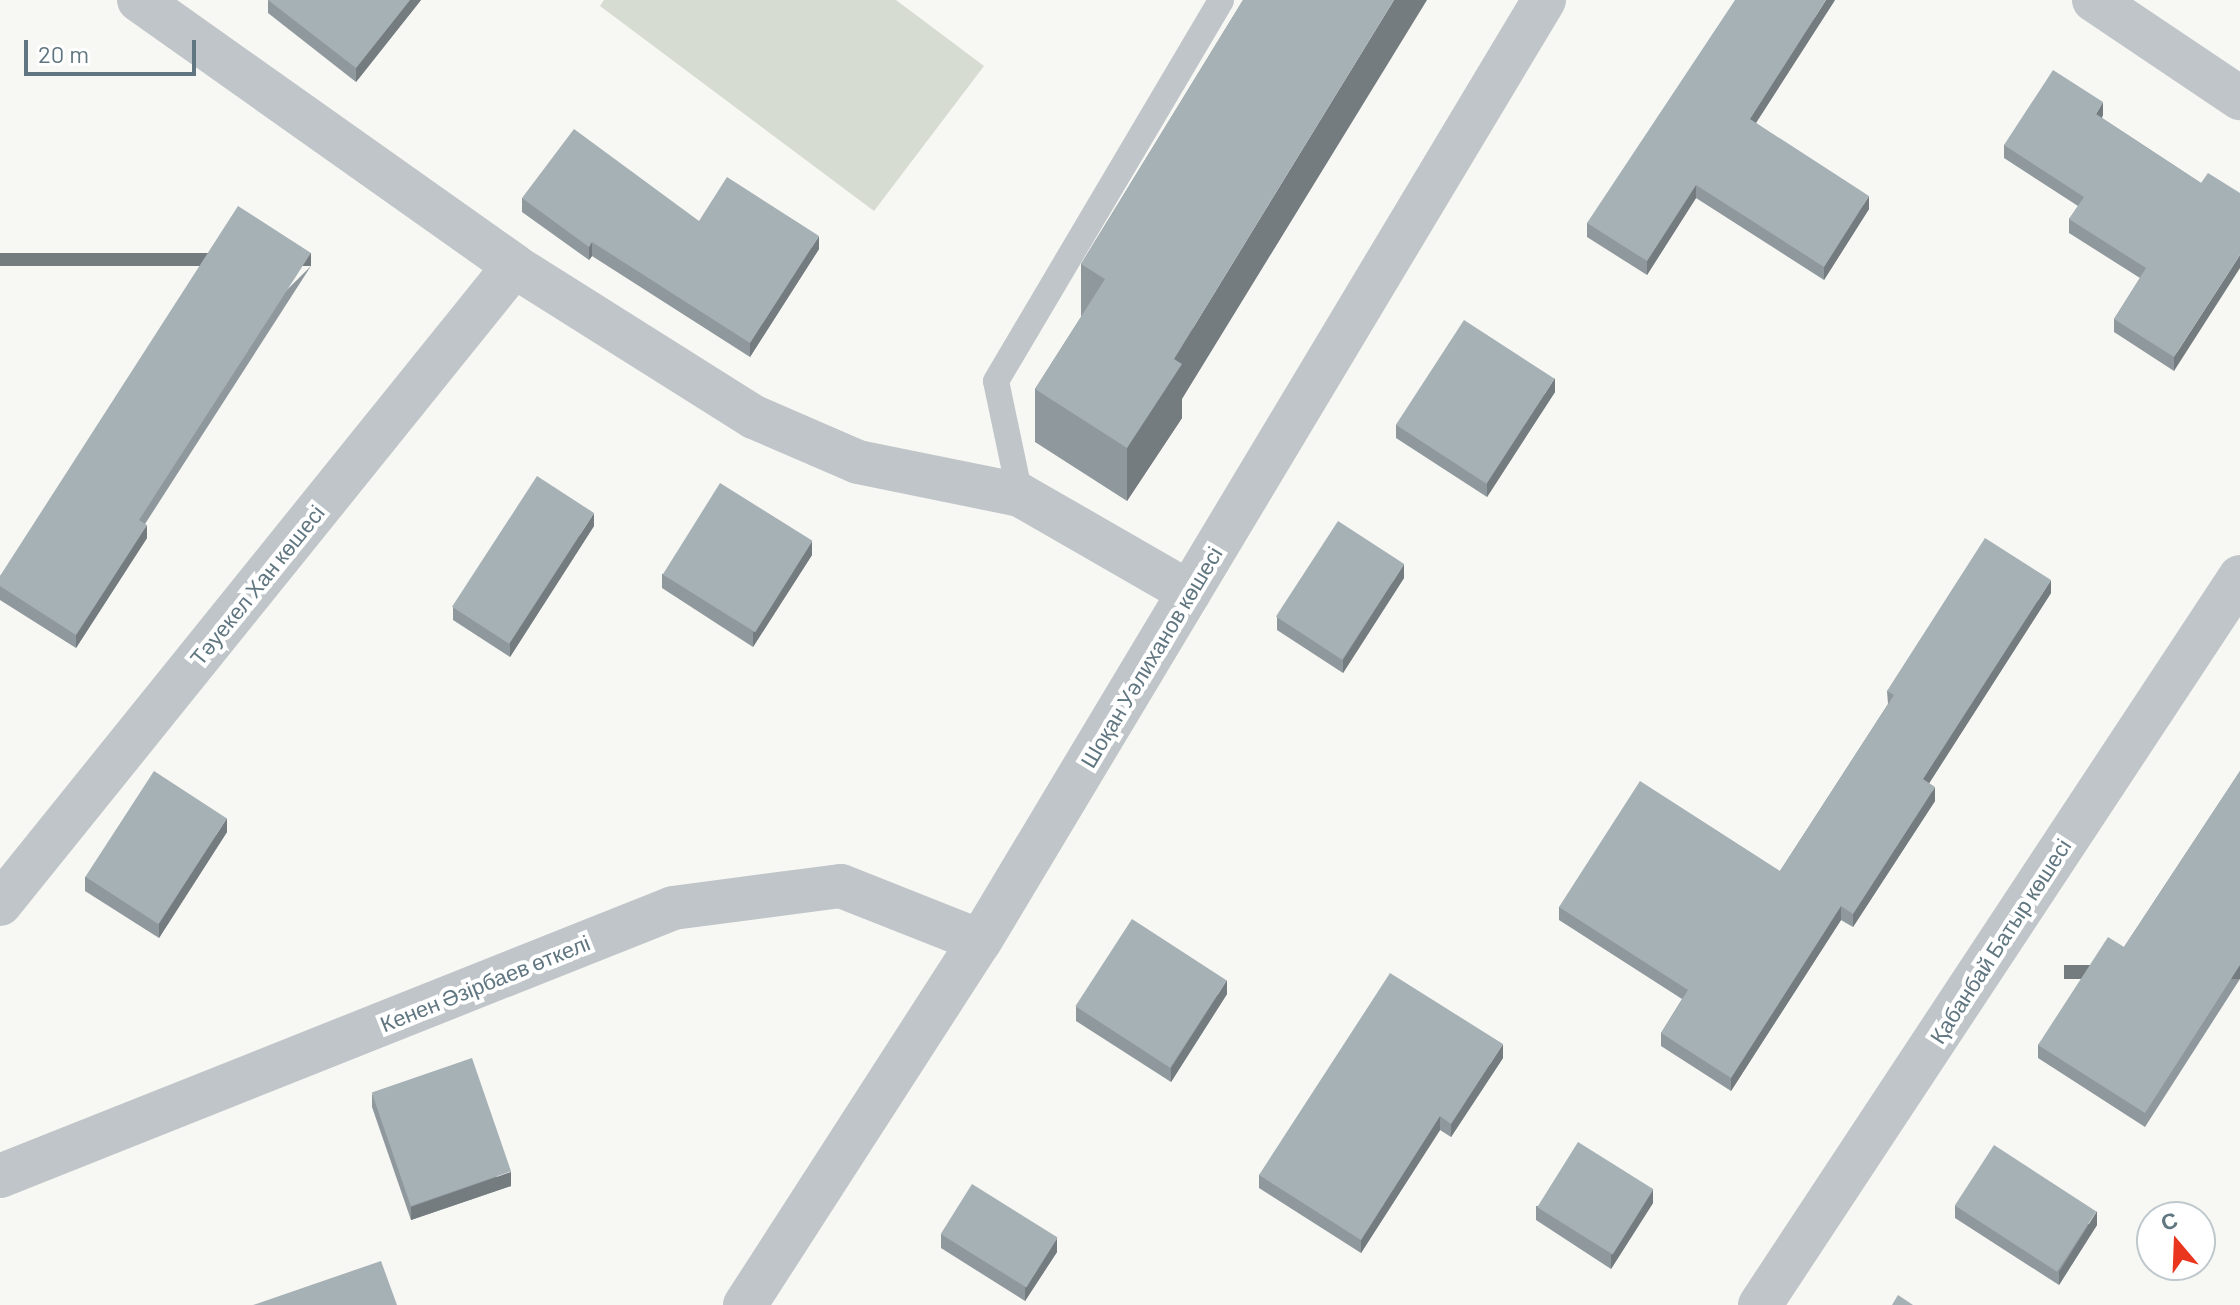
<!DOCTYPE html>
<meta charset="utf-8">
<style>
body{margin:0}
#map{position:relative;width:2240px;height:1305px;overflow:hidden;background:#f7f7f3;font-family:Barlow,sans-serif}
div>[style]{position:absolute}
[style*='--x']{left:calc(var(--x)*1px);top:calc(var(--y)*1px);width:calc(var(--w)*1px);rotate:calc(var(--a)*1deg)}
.green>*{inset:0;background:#d7dcd2}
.service>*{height:26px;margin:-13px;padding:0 13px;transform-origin:13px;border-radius:13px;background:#bfc5c8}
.minor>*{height:44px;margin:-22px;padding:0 22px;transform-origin:22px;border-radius:22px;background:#bfc5c8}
.wall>*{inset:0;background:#8f989d}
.shaded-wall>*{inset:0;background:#747c7f;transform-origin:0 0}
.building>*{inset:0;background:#a6b1b6;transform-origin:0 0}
span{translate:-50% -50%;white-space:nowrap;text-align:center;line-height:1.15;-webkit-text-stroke:8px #fff;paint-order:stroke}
.street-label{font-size:22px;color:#607680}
.north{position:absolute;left:2136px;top:1201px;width:80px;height:80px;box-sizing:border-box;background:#fff;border:2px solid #bfc8cc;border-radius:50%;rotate:341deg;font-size:22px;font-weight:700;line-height:32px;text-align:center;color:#607680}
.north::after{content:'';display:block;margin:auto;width:28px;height:36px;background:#eb361f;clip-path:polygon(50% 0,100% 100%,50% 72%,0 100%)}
.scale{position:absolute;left:24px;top:40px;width:172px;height:36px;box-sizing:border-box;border:4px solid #607680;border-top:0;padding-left:10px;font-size:24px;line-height:28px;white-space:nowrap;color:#607680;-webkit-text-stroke:6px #fff;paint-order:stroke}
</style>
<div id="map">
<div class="green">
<div style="clip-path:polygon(604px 0,896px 0,984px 66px,874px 211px,600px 6px)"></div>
</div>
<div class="service">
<div style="--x:1020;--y:495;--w:116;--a:-101.9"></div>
<div style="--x:996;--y:381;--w:442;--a:-59.4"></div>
</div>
<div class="minor">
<div style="--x:139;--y:0;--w:460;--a:35.3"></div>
<div style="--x:514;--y:266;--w:284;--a:32.2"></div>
<div style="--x:754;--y:417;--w:113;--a:23.4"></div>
<div style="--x:858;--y:462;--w:165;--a:11.5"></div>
<div style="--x:1020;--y:495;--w:195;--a:29.9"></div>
<div style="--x:2094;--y:0;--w:176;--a:33.9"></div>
<div style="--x:0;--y:904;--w:819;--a:-51.14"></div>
<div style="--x:0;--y:1176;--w:724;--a:-21.71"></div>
<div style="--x:673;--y:908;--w:169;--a:-7.5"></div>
<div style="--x:841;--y:886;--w:149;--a:21.6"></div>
<div style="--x:745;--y:1305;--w:433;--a:-57.2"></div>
<div style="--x:980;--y:941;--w:1097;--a:-59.06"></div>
<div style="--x:1760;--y:1305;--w:872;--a:-56.6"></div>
</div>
<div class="wall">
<div style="clip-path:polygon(268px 0,421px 0,356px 82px,268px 13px)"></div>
<div style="clip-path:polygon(1243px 0,1182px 399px,1182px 418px,1127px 501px,1035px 442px,1035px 389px,1081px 317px,1081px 264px)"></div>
<div style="clip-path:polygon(1835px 0,1756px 123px,1869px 209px,1824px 280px,1696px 198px,1647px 275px,1587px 237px,1587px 223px)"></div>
<div style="clip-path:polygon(2103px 115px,2102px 118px,2201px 183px,2174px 371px,2114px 332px,2114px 319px,2140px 278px,2069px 233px,2069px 219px,2078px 206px,2004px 158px,2004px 145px)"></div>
<div style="clip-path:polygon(522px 198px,699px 221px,819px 249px,750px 357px,592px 256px,589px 260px,522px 212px)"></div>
<div style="clip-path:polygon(311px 266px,145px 524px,147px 538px,76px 648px,0 600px,0 576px)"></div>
<div style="clip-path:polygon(1555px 392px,1487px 497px,1396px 438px,1396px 425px)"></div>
<div style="clip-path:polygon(594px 526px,510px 657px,453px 620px,453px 607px)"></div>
<div style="clip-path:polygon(812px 555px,753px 647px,662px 588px,662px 574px)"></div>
<div style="clip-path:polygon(1404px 578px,1343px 673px,1277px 630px,1277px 617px)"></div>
<div style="clip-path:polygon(2051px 593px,1929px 783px,1935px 801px,1853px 927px,1841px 920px,1731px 1091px,1661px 1046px,1661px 1033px,1682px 999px,1559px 920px,1559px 907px,1780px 871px,1888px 704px,1887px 691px)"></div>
<div style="clip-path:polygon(2240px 771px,2240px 979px,2145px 1127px,2038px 1058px,2038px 1045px,2124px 947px)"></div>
<div style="clip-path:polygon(227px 832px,159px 938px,85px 891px,85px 877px)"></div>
<div style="clip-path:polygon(1227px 994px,1171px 1082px,1076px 1021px,1076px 1007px)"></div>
<div style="clip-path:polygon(1503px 1058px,1451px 1137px,1440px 1130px,1361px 1253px,1259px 1188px,1259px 1175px)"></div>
<div style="clip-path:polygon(372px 1094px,511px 1186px,411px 1220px,372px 1107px)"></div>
<div style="clip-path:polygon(1653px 1203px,1611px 1269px,1536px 1220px,1536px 1206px)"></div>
<div style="clip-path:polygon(1955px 1205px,2097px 1225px,2059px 1285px,1955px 1218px)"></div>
<div style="clip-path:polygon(941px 1234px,1057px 1252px,1025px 1301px,941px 1248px)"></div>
</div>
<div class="shaded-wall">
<div style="clip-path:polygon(410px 0,421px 0,356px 82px,356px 68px)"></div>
<div style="clip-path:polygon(1394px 0,1427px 0,1182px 399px,1182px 418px,1127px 501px,1127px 448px,1174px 359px)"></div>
<div style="clip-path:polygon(1826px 0,1835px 0,1750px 132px,1750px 119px)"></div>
<div style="clip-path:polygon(2103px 102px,2103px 115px,2096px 127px,2096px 114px)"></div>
<div style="clip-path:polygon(1696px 185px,1696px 198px,1647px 275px,1647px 261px)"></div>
<div style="clip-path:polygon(1869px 196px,1869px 209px,1824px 280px,1824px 267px)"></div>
<div style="clip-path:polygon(819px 236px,819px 249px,750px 357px,750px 343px)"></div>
<div style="clip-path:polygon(592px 242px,592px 256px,589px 260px,589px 247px)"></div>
<div style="left:311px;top:253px;width:13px;height:318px;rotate:90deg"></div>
<div style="clip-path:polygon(2240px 255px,2240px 268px,2174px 371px,2174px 357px)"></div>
<div style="clip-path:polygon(1555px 378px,1555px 392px,1487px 497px,1487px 483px)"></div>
<div style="clip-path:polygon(594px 513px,594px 526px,510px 657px,510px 643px)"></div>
<div style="clip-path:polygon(147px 525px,147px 538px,76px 648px,76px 635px)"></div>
<div style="clip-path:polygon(812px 541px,812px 555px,753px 647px,753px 633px)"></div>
<div style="clip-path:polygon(1404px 564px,1404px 578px,1343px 673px,1343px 660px)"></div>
<div style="clip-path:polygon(2051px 580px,2051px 593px,1923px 793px,1923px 779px)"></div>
<div style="clip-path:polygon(1935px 787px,1935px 801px,1853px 927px,1853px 914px)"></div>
<div style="clip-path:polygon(227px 818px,227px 832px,159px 938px,159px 924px)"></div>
<div style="clip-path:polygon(1841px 906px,1841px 920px,1731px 1091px,1731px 1078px)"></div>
<div style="left:2240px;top:965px;width:14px;height:176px;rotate:90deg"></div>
<div style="clip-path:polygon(1227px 980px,1227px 994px,1171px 1082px,1171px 1068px)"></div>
<div style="clip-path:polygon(1503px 1044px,1503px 1058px,1451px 1137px,1451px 1124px)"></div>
<div style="clip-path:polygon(1440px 1116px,1440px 1130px,1361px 1253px,1361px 1240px)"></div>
<div style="clip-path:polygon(511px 1172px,511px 1186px,411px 1220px,411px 1207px)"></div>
<div style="clip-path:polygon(1653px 1189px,1653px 1203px,1611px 1269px,1611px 1255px)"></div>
<div style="clip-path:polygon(2097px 1211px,2097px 1225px,2059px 1285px,2059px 1272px)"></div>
<div style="clip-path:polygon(1057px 1238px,1057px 1252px,1025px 1301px,1025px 1288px)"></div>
</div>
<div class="building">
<div style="clip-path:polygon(268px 0,410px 0,356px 68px)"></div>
<div style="clip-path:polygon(1243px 0,1394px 0,1174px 359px,1182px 364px,1127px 448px,1035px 389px,1105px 279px,1081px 264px)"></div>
<div style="clip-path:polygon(1735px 0,1826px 0,1750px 119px,1869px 196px,1824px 267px,1696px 185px,1647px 261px,1587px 223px)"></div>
<div style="clip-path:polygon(2053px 70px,2103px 102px,2096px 114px,2201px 183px,2208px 173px,2240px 193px,2240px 255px,2174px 357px,2114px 319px,2146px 268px,2069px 219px,2084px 197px,2004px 145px)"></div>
<div style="clip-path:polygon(574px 129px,699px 221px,727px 177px,819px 236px,750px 343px,592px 242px,589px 247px,522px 198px)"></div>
<div style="clip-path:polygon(238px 206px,311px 253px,139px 520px,147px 525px,76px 635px,0 586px,0 576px)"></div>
<div style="left:1464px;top:320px;width:108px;height:125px;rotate:33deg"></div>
<div style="left:537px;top:476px;width:68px;height:156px;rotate:33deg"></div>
<div style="left:720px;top:483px;width:109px;height:108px;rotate:32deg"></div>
<div style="left:1338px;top:521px;width:79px;height:114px;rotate:33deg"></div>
<div style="clip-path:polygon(1985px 538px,2051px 580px,1923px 779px,1935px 787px,1853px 914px,1841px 906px,1731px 1078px,1661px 1033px,1688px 990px,1559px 907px,1640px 781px,1780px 871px,1894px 695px,1887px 691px)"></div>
<div style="left:154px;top:771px;width:87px;height:126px;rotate:33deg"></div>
<div style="clip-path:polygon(2240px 771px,2240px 965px,2145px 1113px,2038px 1045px,2108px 937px,2124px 947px)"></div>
<div style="left:1132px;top:919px;width:113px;height:104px;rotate:33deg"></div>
<div style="clip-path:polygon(1390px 973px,1503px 1044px,1451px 1124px,1440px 1116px,1361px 1240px,1259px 1175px)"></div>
<div style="left:472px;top:1058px;width:120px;height:106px;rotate:71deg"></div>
<div style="left:1578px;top:1142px;width:89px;height:77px;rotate:32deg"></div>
<div style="left:1994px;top:1145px;width:122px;height:72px;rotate:33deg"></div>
<div style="left:972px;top:1184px;width:101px;height:59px;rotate:32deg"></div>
<div style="clip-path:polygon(381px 1261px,397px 1305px,253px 1305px)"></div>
<div style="clip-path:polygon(1898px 1295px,1913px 1305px,1892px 1305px)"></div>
</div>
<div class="street-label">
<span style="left:257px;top:585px;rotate:-51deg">Тәуекел Хан көшесі</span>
<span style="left:1151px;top:657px;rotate:-59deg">Шоқан Уәлиханов көшесі</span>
<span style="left:2000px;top:941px;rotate:-57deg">Қабанбай Батыр көшесі</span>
<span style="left:485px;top:983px;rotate:-22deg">Кенен Әзірбаев өткелі</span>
</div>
<div class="north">С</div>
<div class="scale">20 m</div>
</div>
